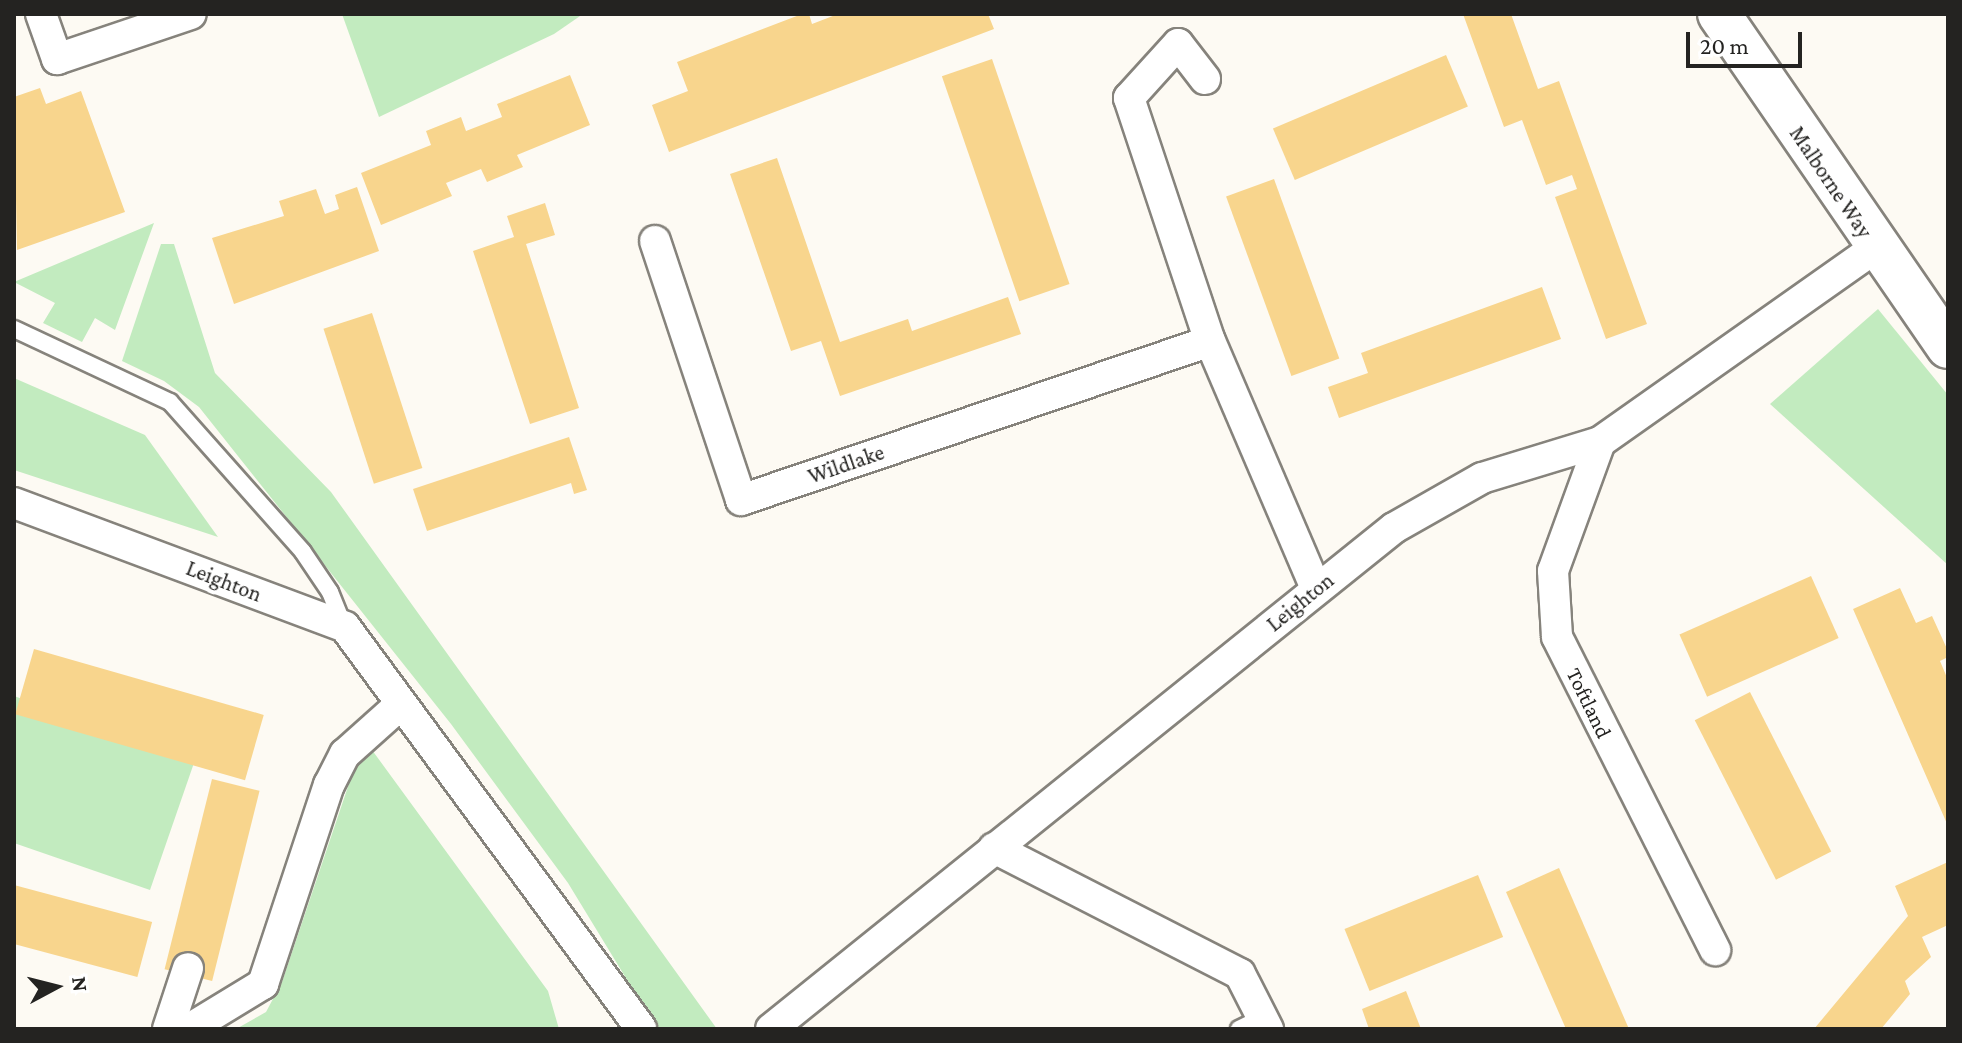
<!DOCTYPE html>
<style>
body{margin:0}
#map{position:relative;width:1962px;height:1043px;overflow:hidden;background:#fdfaf3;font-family:"Crimson Pro",serif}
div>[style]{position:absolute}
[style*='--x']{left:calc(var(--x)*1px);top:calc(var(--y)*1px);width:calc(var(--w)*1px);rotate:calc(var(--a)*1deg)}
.green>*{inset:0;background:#c2ebbf}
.building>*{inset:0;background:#f8d58d;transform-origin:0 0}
.roads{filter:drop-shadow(2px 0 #86837c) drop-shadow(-2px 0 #86837c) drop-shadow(0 2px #86837c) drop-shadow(0 -2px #86837c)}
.lane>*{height:16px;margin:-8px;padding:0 8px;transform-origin:8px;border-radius:8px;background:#fff}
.street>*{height:30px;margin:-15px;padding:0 15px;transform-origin:15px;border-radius:15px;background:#fff}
.secondary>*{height:42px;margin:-21px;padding:0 21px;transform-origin:21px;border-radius:21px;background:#fff}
span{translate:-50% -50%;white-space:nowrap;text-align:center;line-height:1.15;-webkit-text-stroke:8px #fff;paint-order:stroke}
.street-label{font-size:22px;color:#242321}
.frame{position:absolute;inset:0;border:16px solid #242321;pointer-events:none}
.north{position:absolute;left:16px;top:947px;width:80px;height:80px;-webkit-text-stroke:6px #fff;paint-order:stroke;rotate:83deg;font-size:22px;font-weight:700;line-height:32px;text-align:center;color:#242321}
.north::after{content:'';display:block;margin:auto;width:28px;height:36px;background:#242321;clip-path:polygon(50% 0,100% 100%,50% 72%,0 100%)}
.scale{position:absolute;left:1686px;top:32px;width:116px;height:36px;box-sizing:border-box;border:4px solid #242321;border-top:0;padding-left:10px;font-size:24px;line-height:28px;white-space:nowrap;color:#242321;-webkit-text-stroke:6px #fff;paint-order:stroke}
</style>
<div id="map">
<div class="green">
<div style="clip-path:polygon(342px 14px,583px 14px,554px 34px,379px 117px)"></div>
<div style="clip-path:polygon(154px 223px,115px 330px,95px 318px,82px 342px,43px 323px,55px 303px,14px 282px)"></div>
<div style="clip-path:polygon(161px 244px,174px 244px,215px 373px,331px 492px,717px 1029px,657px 1029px,568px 883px,451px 724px,199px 407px,164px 381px,122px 361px)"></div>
<div style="clip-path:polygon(1878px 309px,1948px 395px,1948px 565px,1770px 404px)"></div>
<div style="clip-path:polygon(14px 378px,145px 435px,218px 537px,14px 470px)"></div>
<div style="clip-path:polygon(14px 696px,195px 760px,150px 890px,14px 843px)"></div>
<div style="clip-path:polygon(372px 750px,548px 991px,559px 1029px,236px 1029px,266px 1012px,282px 982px,358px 757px)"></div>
</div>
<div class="building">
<div style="clip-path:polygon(802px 14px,809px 14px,812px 24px,838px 14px,988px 14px,994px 29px,669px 152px,652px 105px,688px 91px,677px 62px)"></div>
<div style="clip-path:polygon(1463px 14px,1511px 14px,1538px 89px,1559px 81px,1647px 324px,1606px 339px,1555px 197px,1577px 189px,1572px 175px,1546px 185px,1522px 120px,1504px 127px)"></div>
<div style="left:1446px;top:55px;width:56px;height:188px;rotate:67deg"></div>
<div style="left:992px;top:59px;width:238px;height:53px;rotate:71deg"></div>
<div style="clip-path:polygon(570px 75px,590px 125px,517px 155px,523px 167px,487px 182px,481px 169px,446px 183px,452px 196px,381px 225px,361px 173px,431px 145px,426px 131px,461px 117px,466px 131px,502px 117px,497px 104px)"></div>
<div style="clip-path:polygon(40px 88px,46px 104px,81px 91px,125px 212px,17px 250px,14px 97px)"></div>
<div style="clip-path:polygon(777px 158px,840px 342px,908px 319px,912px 331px,1008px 297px,1021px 334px,840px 396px,821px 341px,791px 351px,730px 174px)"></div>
<div style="left:1274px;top:179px;width:191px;height:51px;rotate:70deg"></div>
<div style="clip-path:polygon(357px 187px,379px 251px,234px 304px,212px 238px,284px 216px,279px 201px,316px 189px,325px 214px,339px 209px,335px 195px)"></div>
<div style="clip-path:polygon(545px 203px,555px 235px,526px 244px,579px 408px,530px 424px,473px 251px,514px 237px,507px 216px)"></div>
<div style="clip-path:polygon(1542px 287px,1561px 339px,1339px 418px,1328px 387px,1368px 373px,1361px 353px)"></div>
<div style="left:372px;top:313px;width:163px;height:51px;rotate:72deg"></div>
<div style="clip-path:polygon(569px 437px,587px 490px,574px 494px,571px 483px,427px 531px,413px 489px)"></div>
<div style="left:1811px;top:576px;width:68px;height:144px;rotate:66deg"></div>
<div style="clip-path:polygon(1900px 588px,1916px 623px,1932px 616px,1948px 651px,1948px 657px,1940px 661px,1948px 680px,1948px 826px,1853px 609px)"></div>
<div style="left:34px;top:649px;width:239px;height:68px;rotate:16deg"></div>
<div style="left:1750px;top:692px;width:179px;height:62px;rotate:63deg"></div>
<div style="left:212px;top:779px;width:49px;height:196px;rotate:14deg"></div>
<div style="clip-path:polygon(1948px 862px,1948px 925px,1922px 937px,1931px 957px,1905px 981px,1910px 994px,1881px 1029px,1814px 1029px,1908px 916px,1895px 886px)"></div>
<div style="clip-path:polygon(1559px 868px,1629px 1029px,1566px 1029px,1506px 892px)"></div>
<div style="left:1478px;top:875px;width:67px;height:144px;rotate:68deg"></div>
<div style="left:14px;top:885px;width:143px;height:57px;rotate:15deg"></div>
<div style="clip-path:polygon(1406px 991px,1421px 1029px,1369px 1029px,1362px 1009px)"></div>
</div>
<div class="roads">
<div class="lane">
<div style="--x:14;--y:329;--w:172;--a:25.1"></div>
<div style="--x:170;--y:402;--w:200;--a:48.4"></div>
<div style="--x:303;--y:552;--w:48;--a:56"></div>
<div style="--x:330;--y:592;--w:37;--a:68"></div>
<div style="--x:1239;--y:1029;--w:25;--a:-26"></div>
</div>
<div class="street">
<div style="--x:41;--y:14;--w:48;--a:70.4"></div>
<div style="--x:57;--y:59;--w:141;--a:-18.6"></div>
<div style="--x:1205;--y:79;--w:44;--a:-127.6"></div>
<div style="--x:1178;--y:44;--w:73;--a:132.2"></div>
<div style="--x:1129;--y:98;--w:256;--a:71.6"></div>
<div style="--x:1210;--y:341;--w:269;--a:66.8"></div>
<div style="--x:655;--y:241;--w:273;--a:71.6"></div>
<div style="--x:741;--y:500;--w:495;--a:-18.7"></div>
<div style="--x:1600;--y:442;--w:137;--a:110"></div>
<div style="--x:1553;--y:571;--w:66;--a:86.5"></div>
<div style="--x:1557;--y:637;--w:351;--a:63.2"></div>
<div style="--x:14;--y:503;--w:353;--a:20.5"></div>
<div style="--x:345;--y:627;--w:499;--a:53.6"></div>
<div style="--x:994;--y:848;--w:276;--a:27.1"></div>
<div style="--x:1240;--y:974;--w:62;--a:63"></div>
<div style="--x:168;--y:1029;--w:64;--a:-71.8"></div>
<div style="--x:189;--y:1029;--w:87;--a:-31.3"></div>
<div style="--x:263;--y:984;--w:210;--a:-71.7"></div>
<div style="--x:329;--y:785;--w:35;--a:-63"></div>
<div style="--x:345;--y:754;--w:75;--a:-41.8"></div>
<div style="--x:771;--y:1029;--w:799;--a:-38.81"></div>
<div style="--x:1394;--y:528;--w:101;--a:-29.6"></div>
<div style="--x:1482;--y:478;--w:123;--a:-17"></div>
<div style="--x:1600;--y:442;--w:337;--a:-35.2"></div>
</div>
<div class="secondary">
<div style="--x:1719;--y:14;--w:404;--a:55.5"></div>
</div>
</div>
<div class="street-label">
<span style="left:1831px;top:182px;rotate:56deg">Malborne Way</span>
<span style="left:846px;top:464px;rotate:-19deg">Wildlake</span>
<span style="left:224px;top:581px;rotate:21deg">Leighton</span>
<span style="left:1300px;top:602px;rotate:-39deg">Leighton</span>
<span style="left:1589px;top:703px;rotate:64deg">Toftland</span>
</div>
<div class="frame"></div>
<div class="north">N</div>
<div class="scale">20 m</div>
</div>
